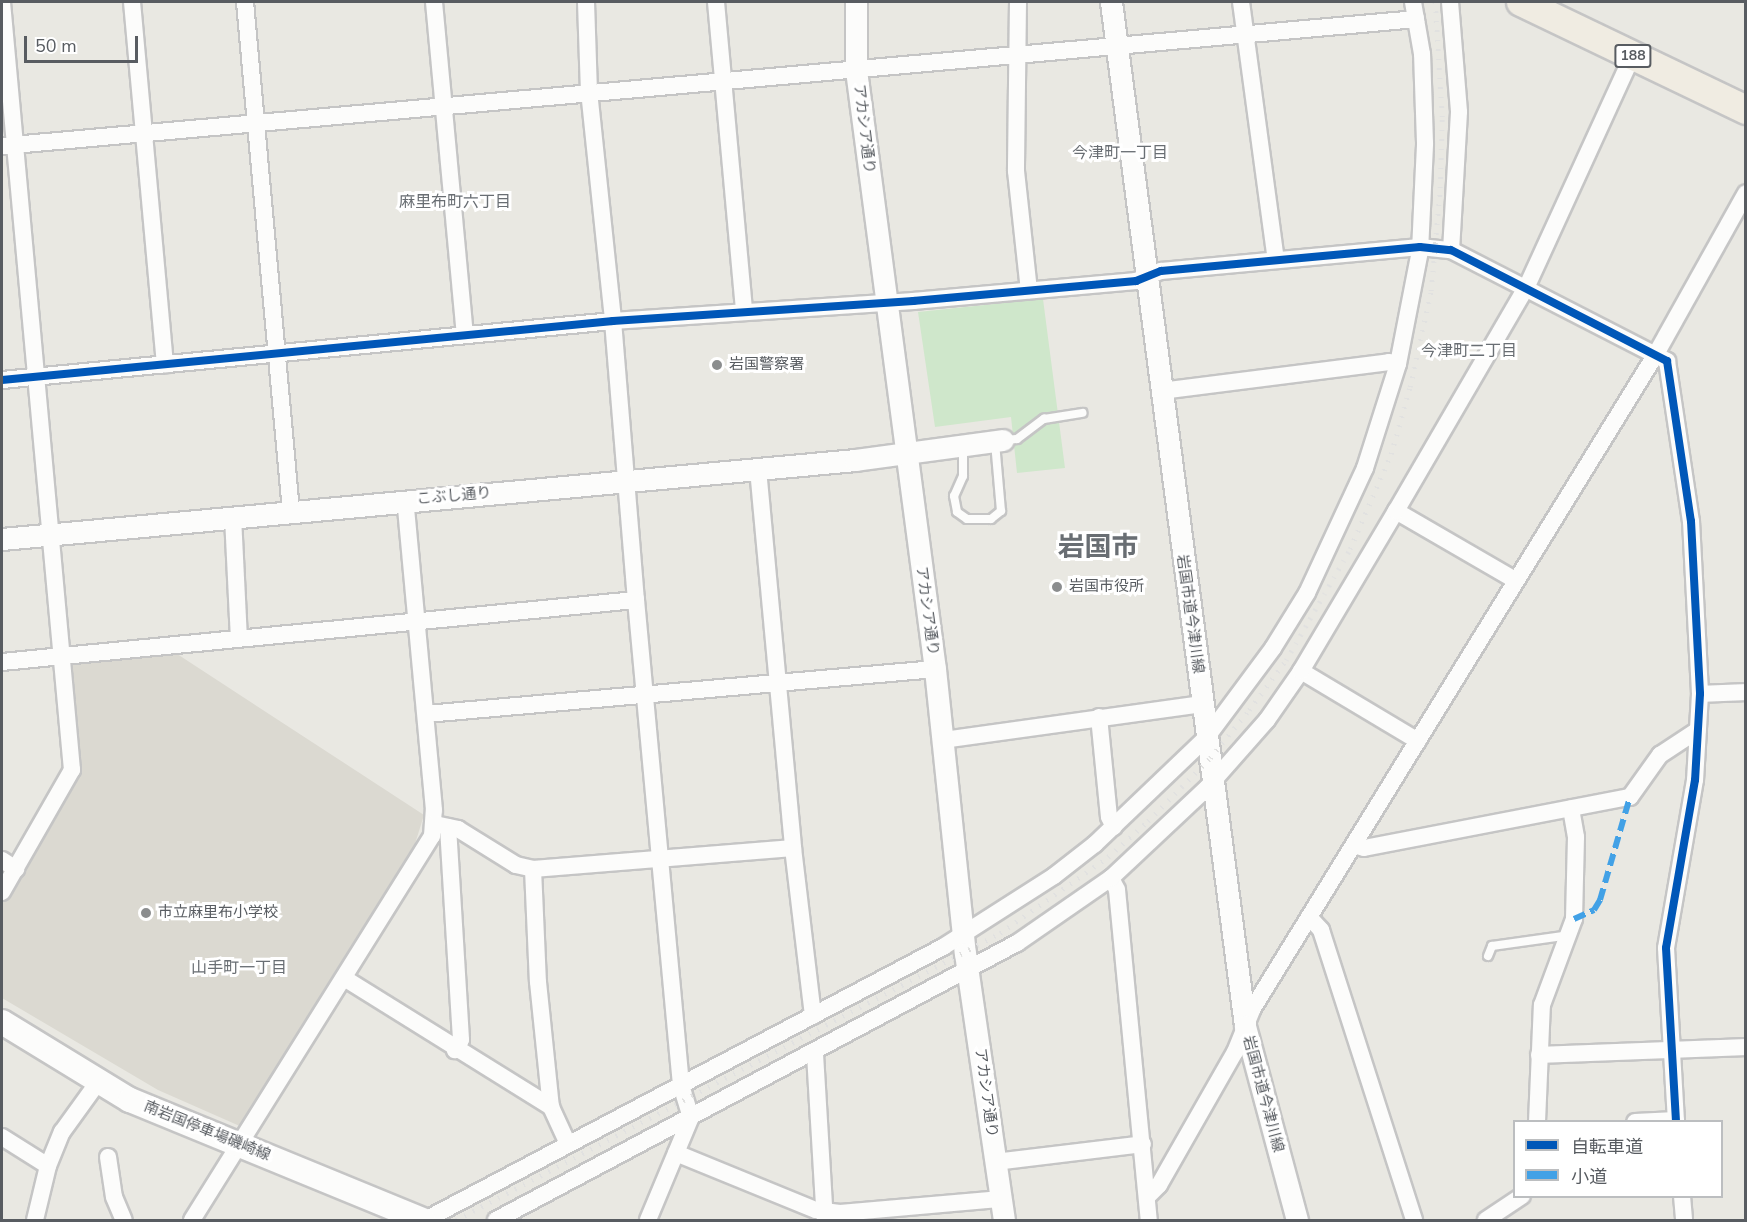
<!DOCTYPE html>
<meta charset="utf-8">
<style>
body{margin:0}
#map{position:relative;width:1747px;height:1222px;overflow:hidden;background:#e9e8e2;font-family:"Nunito Sans","Noto Sans JP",sans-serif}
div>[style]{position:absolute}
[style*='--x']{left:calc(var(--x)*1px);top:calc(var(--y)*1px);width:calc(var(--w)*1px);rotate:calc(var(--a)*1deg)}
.education>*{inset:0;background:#dbd9d1}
.green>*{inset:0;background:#cfe7cb}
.roads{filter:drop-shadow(2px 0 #c5c5c5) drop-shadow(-2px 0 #c5c5c5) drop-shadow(0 2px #c5c5c5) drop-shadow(0 -2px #c5c5c5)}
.service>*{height:8px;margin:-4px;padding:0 4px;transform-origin:4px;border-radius:4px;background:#fcfcfb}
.minor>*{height:16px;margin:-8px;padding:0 8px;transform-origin:8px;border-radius:8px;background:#fcfcfb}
.tertiary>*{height:21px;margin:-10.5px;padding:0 10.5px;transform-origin:10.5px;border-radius:10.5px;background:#fcfcfb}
.secondary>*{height:24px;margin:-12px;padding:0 12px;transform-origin:12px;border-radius:12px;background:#fcfcfb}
.trunk>*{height:28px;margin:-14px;padding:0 14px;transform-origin:14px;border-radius:14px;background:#f0ece2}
.rail>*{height:4.5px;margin-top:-2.25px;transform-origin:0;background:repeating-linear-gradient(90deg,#e1e1e0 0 1.5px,transparent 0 9.5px)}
.quiet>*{height:6px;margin-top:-3px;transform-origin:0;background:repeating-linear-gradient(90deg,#42a1e6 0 12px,transparent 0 18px)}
.cycleway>*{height:8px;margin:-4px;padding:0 4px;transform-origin:4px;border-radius:4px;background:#0057b8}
.dots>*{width:16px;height:16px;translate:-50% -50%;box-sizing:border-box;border:3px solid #fff;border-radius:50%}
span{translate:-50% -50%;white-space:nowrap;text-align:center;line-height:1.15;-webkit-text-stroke:6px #fff;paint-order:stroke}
.shield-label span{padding:2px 4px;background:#fff;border:2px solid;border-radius:4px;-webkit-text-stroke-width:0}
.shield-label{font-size:14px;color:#585c61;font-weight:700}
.street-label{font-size:15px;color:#585c61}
.poi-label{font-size:15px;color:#585c61}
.left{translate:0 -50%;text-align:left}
.neighbourhood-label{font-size:16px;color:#696e73}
.town-label{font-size:27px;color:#696e73;font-weight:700}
.frame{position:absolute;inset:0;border:3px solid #585c61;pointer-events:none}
.legend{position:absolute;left:1513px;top:1120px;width:210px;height:78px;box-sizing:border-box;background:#fff;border:2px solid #bcbec0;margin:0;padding:8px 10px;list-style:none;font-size:18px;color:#585c61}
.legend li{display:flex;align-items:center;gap:12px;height:30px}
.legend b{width:30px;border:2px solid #bcbec0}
.scale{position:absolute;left:24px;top:36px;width:114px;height:27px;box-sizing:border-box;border:3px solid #585c61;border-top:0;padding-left:8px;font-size:18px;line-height:21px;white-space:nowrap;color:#585c61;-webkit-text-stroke:4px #fff;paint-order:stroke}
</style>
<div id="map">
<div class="education">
<div style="clip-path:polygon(171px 650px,424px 815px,414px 847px,242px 1127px,158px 1090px,2px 998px,2px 901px,78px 775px,71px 660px)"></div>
</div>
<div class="green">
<div style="clip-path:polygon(1043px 299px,1065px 468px,1017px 473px,1011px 417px,935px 427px,918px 312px)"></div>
</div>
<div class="roads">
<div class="service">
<div style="--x:1004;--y:440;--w:13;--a:-4"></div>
<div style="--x:1017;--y:439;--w:34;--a:-37"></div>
<div style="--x:1044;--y:419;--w:39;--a:-9"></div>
<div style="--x:963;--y:448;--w:28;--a:90"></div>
<div style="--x:963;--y:476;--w:22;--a:114"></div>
<div style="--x:954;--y:496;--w:16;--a:79"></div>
<div style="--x:957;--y:512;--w:12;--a:35"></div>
<div style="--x:967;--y:519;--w:24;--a:0"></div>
<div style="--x:991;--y:519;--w:13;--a:-39"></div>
<div style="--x:1001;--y:511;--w:69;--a:-95"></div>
<div style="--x:1488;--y:956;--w:11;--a:-68"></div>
<div style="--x:1492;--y:946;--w:79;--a:-8"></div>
</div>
<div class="minor">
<div style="--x:132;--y:2;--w:364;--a:84.8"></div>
<div style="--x:245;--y:2;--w:511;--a:84.84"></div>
<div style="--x:434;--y:2;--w:333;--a:84.7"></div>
<div style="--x:586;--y:2;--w:89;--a:88.1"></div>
<div style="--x:589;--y:91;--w:231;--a:84"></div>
<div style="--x:613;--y:321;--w:280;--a:85.3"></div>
<div style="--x:636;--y:600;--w:487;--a:84.7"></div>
<div style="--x:681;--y:1085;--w:34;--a:73"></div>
<div style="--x:691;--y:1117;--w:112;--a:112.7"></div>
<div style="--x:716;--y:2;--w:310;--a:84.8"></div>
<div style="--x:1018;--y:2;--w:169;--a:90.7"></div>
<div style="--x:1016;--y:171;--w:120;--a:83.8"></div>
<div style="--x:1241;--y:2;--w:260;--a:82.3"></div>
<div style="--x:1450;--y:2;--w:110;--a:85.3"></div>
<div style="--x:1459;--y:112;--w:138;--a:93.3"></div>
<div style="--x:2;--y:146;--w:1420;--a:-5.13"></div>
<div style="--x:2;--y:380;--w:614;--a:-5.52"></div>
<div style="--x:613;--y:321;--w:301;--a:-3.8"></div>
<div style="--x:913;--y:301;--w:224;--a:-5.1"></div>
<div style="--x:1136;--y:281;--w:27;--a:-22"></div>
<div style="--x:1161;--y:271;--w:260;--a:-5.3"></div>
<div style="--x:1420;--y:247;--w:31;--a:6"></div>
<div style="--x:1451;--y:250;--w:243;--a:27.2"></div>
<div style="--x:1667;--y:361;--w:162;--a:81.5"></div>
<div style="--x:1691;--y:521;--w:173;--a:87"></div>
<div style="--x:1700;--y:694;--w:86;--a:93.3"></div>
<div style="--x:1695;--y:780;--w:170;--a:99.8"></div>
<div style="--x:1666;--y:948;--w:174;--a:86.7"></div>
<div style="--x:1161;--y:391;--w:230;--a:-7.2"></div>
<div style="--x:1389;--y:362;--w:9;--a:13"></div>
<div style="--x:758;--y:469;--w:381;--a:84.7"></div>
<div style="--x:793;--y:848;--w:169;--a:83.2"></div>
<div style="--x:1396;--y:511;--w:138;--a:30.1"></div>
<div style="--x:233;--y:517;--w:121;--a:87.2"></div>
<div style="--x:2;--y:662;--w:637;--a:-5.59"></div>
<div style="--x:1301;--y:671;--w:136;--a:30.9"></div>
<div style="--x:1700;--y:694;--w:46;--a:-2.5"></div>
<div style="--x:426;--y:714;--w:511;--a:-5.05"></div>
<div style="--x:1099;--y:717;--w:100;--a:84.3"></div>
<div style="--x:1109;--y:817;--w:11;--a:63"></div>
<div style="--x:943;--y:740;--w:261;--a:-7.9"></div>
<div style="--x:435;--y:824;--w:24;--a:12"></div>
<div style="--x:458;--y:829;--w:68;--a:31.8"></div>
<div style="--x:516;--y:865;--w:17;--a:13"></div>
<div style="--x:533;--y:869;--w:261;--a:-4.6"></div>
<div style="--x:448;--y:827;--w:213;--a:86.5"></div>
<div style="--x:461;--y:1040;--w:12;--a:121"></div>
<div style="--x:1354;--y:845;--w:10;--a:17"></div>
<div style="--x:1364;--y:848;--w:271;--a:-10.9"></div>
<div style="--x:1630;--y:797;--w:52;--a:-54.5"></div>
<div style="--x:1660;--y:755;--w:45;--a:-33.3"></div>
<div style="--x:2;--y:860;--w:17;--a:33"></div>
<div style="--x:533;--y:869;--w:113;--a:87.5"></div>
<div style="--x:538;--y:982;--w:126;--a:84.1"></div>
<div style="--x:551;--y:1107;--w:41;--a:65.3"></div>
<div style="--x:1111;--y:878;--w:13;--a:63"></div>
<div style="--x:1117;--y:890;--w:332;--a:84.5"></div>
<div style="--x:2;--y:892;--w:141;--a:-60.2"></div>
<div style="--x:72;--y:770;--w:771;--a:-95.21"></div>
<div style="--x:1309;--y:917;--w:18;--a:47"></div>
<div style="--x:1321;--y:930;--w:305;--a:72.2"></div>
<div style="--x:344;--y:978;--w:244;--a:31.9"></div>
<div style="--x:815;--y:1054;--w:166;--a:86.6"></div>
<div style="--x:1539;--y:1055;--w:207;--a:-2.2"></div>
<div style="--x:1537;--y:1122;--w:117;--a:-87.6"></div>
<div style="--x:1542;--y:1005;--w:92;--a:-69.6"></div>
<div style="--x:1574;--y:919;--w:82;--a:-88.6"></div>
<div style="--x:1576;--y:837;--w:29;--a:-100"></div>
<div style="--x:1635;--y:1122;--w:41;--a:-2.8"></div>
<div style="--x:2;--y:1137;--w:54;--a:32.2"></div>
<div style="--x:676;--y:1153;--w:151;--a:22.2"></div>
<div style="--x:816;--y:1210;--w:24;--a:7"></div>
<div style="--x:840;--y:1213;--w:162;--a:-5"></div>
<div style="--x:108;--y:1157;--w:40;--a:81.5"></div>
<div style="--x:114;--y:1197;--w:25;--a:67"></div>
<div style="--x:995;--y:1162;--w:149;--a:-6.9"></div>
<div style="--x:1682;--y:1196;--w:24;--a:85"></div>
<div style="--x:1147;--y:1197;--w:17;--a:-45"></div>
<div style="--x:1159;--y:1185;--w:153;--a:-60.3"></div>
<div style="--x:1235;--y:1052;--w:48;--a:-67.8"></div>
<div style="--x:1253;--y:1008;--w:768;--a:-58.36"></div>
<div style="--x:1656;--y:354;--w:184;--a:-60.8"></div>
<div style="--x:35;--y:1220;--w:56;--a:-76.5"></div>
<div style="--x:48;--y:1166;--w:37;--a:-68"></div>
<div style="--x:62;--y:1132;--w:62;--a:-54.2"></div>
<div style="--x:192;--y:1220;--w:453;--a:-58"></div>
<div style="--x:432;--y:836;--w:26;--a:-86"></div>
<div style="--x:434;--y:810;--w:311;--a:-95.3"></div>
<div style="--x:425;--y:1220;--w:586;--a:-27.79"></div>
<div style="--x:943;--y:947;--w:132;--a:-32.6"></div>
<div style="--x:1054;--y:876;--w:52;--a:-38"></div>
<div style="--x:1095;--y:844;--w:155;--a:-43.7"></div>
<div style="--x:1207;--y:737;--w:111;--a:-53.4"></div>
<div style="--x:1273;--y:648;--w:65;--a:-58.3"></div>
<div style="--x:1307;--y:593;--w:138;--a:-65.1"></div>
<div style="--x:1365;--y:468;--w:109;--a:-72.4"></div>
<div style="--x:1398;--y:364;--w:115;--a:-79"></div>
<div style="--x:1420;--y:251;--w:108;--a:-87.3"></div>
<div style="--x:1425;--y:143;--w:89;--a:-91.9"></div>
<div style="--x:1422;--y:54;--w:53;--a:-99.8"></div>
<div style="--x:496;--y:1220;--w:590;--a:-28"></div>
<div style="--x:1017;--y:943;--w:114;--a:-34.7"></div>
<div style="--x:1111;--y:878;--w:132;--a:-43.2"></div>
<div style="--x:1207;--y:788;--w:91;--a:-48.6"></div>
<div style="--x:1267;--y:720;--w:60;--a:-55.2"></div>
<div style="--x:1301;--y:671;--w:186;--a:-59.3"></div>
<div style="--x:1396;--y:511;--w:260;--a:-59.8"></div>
<div style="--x:1527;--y:286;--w:254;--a:-65.4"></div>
<div style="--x:1486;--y:1220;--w:43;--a:-33.7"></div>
</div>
<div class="tertiary">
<div style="--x:856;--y:2;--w:68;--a:90"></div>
<div style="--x:856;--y:70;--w:604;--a:82.49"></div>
<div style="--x:935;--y:669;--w:286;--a:84"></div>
<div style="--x:965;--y:953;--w:270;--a:81.7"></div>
<div style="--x:1111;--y:2;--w:1033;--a:82.54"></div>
<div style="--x:1245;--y:1026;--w:201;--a:75"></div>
<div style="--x:2;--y:539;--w:857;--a:-5.29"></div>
<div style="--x:855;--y:460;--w:149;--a:-7.7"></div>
</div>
<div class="secondary">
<div style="--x:2;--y:1022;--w:150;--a:31.4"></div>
<div style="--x:130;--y:1100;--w:317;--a:22.3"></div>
</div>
<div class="trunk">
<div style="--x:1521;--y:2;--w:250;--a:25.6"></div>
</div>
</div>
<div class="rail">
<div style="--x:456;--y:1220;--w:615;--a:-27.81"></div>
<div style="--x:1000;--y:933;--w:132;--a:-35.1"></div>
<div style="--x:1108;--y:857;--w:54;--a:-42"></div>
<div style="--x:1148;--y:821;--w:88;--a:-45.5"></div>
<div style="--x:1210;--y:758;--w:62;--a:-50.9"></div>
<div style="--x:1249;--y:710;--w:62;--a:-53.5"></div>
<div style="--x:1286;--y:660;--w:128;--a:-60"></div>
<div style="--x:1350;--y:549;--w:103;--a:-66.7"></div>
<div style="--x:1391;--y:454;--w:70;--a:-74.2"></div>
<div style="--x:1410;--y:387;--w:98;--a:-77.7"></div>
<div style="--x:1431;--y:291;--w:103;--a:-85"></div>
<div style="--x:1440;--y:188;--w:71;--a:-88.4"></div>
<div style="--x:1442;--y:117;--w:115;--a:-93.5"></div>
</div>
<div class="quiet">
<div style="--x:1574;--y:919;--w:22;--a:-24"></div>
<div style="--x:1594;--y:910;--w:12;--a:-59"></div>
<div style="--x:1600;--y:900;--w:107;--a:-73.8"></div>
</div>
<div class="cycleway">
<div style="--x:2;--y:380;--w:614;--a:-5.52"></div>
<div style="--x:613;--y:321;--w:301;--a:-3.8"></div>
<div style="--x:913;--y:301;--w:224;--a:-5.1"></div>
<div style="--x:1136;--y:281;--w:27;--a:-22"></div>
<div style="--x:1161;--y:271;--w:260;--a:-5.3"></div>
<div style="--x:1420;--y:247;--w:31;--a:6"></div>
<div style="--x:1451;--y:250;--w:243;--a:27.2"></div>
<div style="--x:1667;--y:361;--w:162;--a:81.5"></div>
<div style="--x:1691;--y:521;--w:173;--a:87"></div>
<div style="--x:1700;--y:694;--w:86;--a:93.3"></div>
<div style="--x:1695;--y:780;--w:170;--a:99.8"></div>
<div style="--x:1666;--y:948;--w:174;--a:86.7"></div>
</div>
<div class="dots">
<div style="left:717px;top:365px;background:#8b8d8e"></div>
<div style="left:1057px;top:587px;background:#8b8d8e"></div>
<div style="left:146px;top:913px;background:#8b8d8e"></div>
</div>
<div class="shield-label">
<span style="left:1633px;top:56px">188</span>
</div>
<div class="street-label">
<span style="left:864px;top:129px;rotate:83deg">アカシア通り</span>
<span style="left:454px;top:496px;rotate:-5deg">こぶし通り</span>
<span style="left:927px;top:611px;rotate:82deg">アカシア通り</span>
<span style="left:1190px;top:614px;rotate:82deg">岩国市道今津川線</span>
<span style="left:986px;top:1093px;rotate:82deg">アカシア通り</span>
<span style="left:1263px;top:1094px;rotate:75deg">岩国市道今津川線</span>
<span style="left:207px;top:1131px;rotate:22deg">南岩国停車場磯崎線</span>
</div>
<div class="poi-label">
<span class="left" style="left:729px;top:365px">岩国警察署</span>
<span class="left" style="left:1069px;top:587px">岩国市役所</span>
<span class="left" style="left:158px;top:913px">市立麻里布小学校</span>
</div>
<div class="neighbourhood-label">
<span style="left:1120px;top:153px">今津町一丁目</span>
<span style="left:455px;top:202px">麻里布町六丁目</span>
<span style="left:1469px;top:351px">今津町二丁目</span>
<span style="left:239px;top:968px">山手町一丁目</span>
</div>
<div class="town-label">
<span style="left:1098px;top:548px">岩国市</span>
</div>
<div class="frame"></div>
<ul class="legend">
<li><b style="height:8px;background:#0057b8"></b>自転車道</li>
<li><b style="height:8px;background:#42a1e6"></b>小道</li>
</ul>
<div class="scale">50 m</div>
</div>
